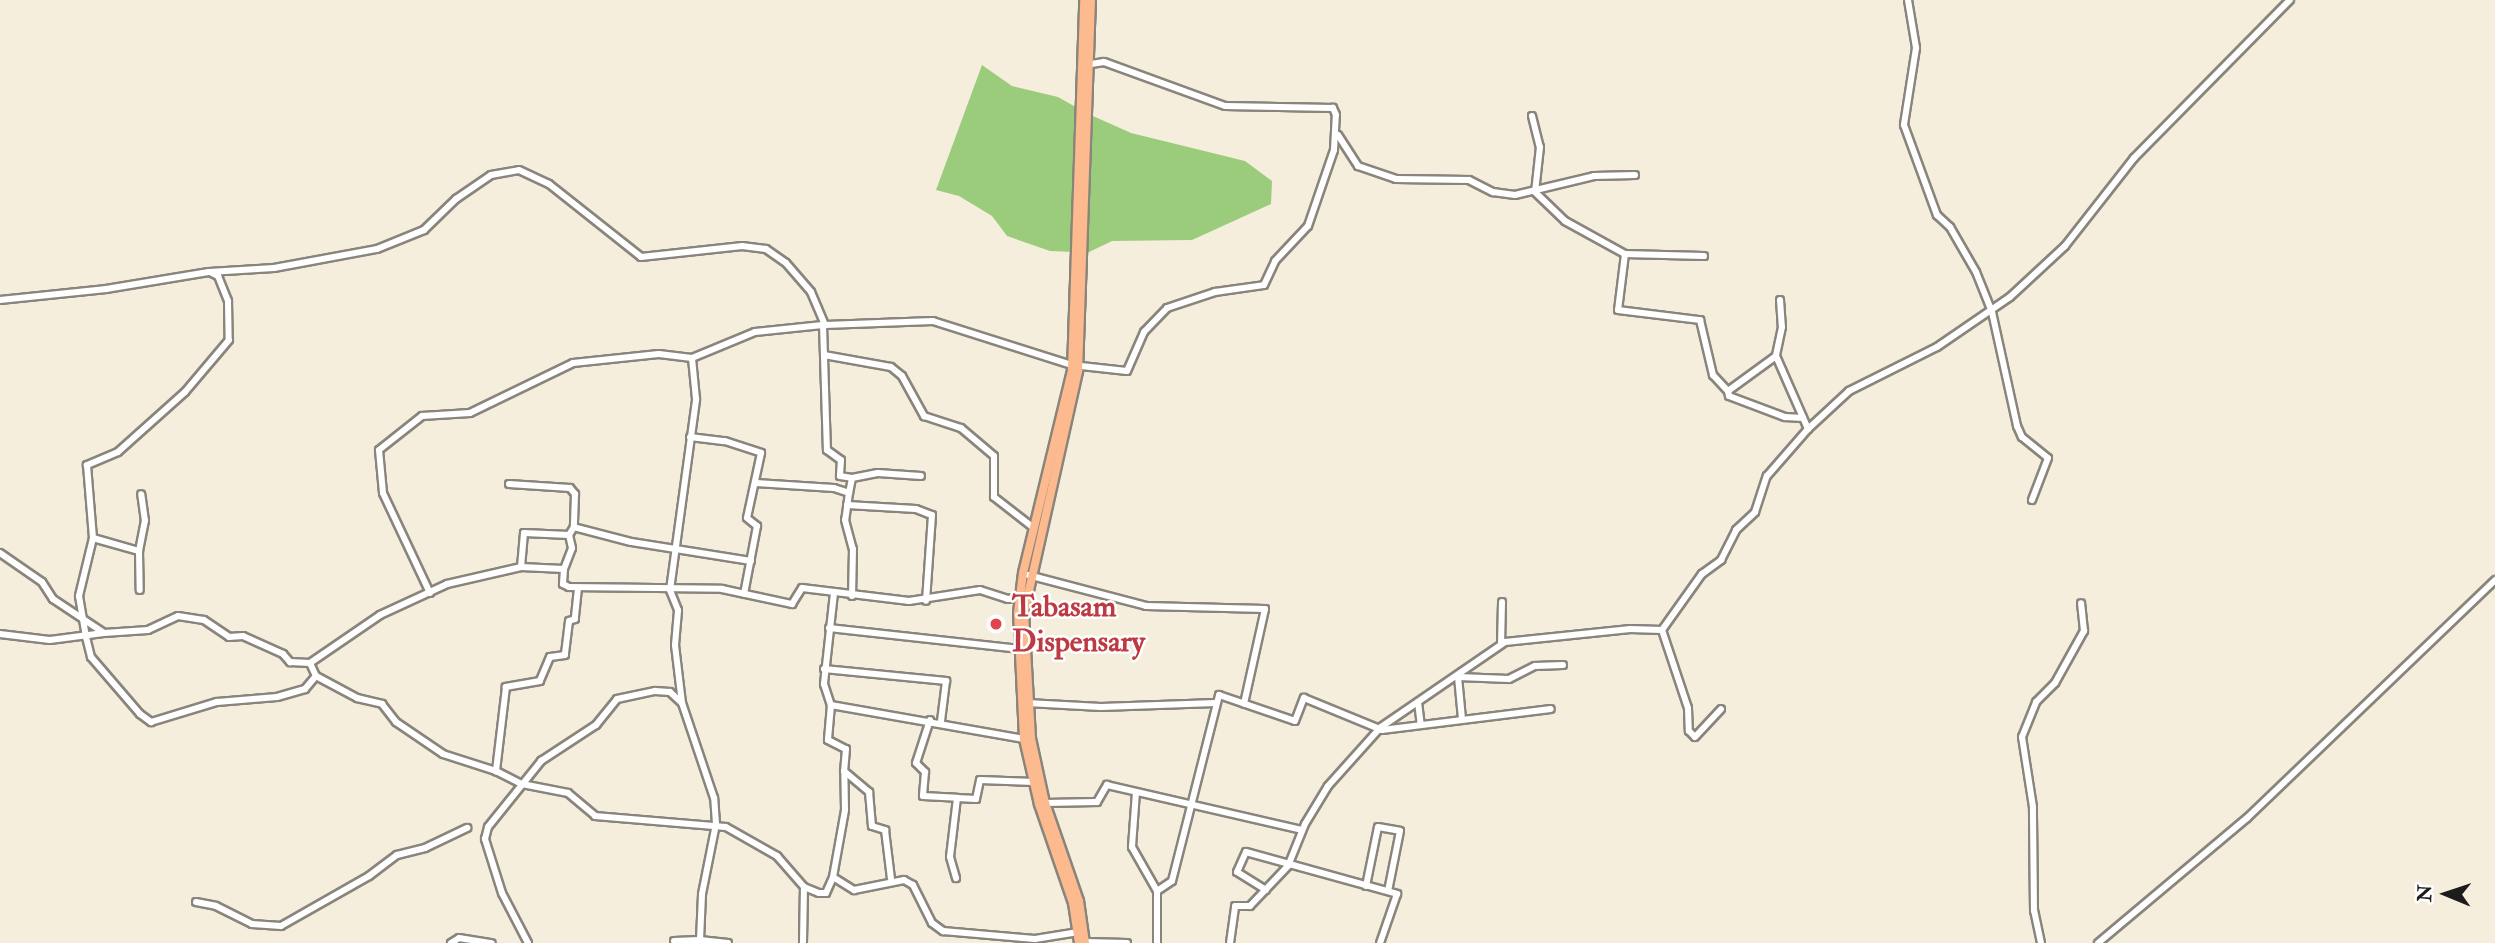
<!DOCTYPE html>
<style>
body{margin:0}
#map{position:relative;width:2495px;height:943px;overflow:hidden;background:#f6eedd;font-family:"IM FELL Double Pica",serif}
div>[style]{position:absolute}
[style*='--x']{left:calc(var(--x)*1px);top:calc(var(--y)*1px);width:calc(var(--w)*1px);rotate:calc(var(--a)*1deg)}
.green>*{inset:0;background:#9bcc7b}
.roads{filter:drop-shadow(2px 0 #89857c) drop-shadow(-2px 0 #89857c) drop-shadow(0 2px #89857c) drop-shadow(0 -2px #89857c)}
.minor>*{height:6px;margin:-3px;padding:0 3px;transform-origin:3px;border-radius:3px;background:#fff}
.major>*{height:8px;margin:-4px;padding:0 4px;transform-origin:4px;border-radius:4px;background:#fcba8e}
.dots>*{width:19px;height:19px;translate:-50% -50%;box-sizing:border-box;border:4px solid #fff;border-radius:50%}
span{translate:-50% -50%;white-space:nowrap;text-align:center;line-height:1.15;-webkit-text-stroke:5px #fff;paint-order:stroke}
.health-label{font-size:30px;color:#be3a42;font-weight:700}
.left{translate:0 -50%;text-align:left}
.north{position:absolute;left:2411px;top:859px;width:70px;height:70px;-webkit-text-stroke:5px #fff;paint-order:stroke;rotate:272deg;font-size:19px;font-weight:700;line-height:28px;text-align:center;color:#1c1c1c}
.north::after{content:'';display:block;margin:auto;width:24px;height:32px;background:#1c1c1c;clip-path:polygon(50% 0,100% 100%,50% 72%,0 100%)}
</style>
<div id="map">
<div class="green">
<div style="clip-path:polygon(982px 65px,1012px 86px,1058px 97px,1081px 110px,1074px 252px,1050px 251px,1007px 236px,992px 216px,959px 196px,936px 190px)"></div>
<div style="clip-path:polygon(1093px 116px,1131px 133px,1245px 161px,1272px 181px,1271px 204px,1192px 240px,1112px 241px,1085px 254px)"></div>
</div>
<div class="roads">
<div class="minor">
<div style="--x:1908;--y:0;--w:49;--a:80.5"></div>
<div style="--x:1916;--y:48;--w:78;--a:98.9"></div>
<div style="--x:1904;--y:125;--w:96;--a:69.9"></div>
<div style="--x:1937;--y:215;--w:18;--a:43"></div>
<div style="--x:1950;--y:227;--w:52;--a:60"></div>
<div style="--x:1976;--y:272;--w:43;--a:68.2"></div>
<div style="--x:1992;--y:312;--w:117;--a:77.6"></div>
<div style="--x:2017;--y:426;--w:12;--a:66"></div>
<div style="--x:2022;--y:437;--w:33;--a:39"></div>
<div style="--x:2048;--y:458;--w:45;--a:110.9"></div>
<div style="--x:1532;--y:116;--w:32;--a:76"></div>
<div style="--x:1540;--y:147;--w:45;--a:96.3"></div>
<div style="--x:1535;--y:192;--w:42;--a:44"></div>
<div style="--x:1565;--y:221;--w:68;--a:28.8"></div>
<div style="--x:1625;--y:254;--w:56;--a:97.1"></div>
<div style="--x:1618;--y:310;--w:83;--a:7"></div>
<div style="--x:1700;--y:320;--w:57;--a:76.7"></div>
<div style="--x:1713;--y:375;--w:22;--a:47"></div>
<div style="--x:1728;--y:391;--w:59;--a:-36.1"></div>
<div style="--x:1338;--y:135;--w:37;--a:57"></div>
<div style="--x:1358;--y:166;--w:40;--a:18.9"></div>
<div style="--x:1396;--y:179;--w:73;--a:0.8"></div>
<div style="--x:1469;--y:180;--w:27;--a:27"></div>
<div style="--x:1493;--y:192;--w:22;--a:8"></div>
<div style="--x:1515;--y:195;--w:81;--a:-13.5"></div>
<div style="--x:1594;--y:176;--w:41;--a:-1.4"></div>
<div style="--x:1625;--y:254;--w:79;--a:1.5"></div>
<div style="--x:212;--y:273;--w:7;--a:27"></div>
<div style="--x:218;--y:276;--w:27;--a:68"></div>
<div style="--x:228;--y:301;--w:39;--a:89"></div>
<div style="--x:229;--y:340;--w:68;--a:130.2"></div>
<div style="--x:185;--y:392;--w:90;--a:138.2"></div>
<div style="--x:118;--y:452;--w:34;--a:157"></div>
<div style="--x:87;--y:465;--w:73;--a:85.3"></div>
<div style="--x:93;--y:538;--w:60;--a:103.6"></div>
<div style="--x:79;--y:596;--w:42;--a:80.3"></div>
<div style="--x:86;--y:637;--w:21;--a:76"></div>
<div style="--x:91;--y:657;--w:75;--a:49.3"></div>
<div style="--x:140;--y:714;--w:14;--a:36"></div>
<div style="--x:151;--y:722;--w:69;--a:-16.9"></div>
<div style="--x:217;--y:702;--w:60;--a:-4.8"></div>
<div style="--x:277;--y:697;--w:29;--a:-16"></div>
<div style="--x:305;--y:689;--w:17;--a:-50"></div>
<div style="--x:316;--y:676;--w:14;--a:-115"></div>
<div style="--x:310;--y:663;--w:85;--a:-34.4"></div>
<div style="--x:380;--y:615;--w:74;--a:-24.8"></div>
<div style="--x:447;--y:584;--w:76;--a:-12.9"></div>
<div style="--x:0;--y:300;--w:107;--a:-5.9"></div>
<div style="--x:106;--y:289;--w:104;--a:-9.4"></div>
<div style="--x:209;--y:272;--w:65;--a:-3.5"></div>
<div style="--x:274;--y:268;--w:105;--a:-10.5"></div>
<div style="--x:377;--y:249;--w:51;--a:-22"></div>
<div style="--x:424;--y:230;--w:45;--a:-44.1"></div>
<div style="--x:456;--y:199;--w:42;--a:-34.4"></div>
<div style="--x:491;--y:175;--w:28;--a:-10"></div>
<div style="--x:519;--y:170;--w:33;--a:25"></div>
<div style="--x:549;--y:184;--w:117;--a:38.4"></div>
<div style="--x:641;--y:257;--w:102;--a:-6.2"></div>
<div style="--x:742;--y:246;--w:24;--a:7"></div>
<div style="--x:766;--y:249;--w:24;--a:35"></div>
<div style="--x:786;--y:263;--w:38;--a:49"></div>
<div style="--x:811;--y:292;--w:36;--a:67"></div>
<div style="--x:825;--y:325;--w:108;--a:-2.1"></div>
<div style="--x:933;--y:321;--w:146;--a:17.6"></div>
<div style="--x:1072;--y:365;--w:55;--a:6.2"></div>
<div style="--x:1127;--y:371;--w:43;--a:-66.4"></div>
<div style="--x:1144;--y:332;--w:33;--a:-46"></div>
<div style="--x:1167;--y:308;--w:51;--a:-18.4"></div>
<div style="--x:1215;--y:292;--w:49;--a:-8.1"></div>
<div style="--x:1264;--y:285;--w:26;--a:-65"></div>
<div style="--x:1275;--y:261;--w:48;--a:-46.7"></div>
<div style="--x:1308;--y:226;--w:80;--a:-71.1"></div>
<div style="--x:1334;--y:150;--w:35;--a:-87"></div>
<div style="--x:1336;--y:115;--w:8;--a:-113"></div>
<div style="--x:1333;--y:108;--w:108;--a:-178.9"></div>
<div style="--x:1225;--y:106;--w:129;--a:-160"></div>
<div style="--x:1104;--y:62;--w:13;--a:171"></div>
<div style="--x:1780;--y:300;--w:27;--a:86"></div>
<div style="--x:1782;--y:327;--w:30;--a:102"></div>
<div style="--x:1776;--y:356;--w:80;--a:66.3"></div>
<div style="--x:824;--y:355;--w:68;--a:10.2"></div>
<div style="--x:891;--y:367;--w:14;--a:39"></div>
<div style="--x:902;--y:376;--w:46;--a:61.2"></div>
<div style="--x:924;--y:416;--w:39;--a:18"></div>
<div style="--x:961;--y:428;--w:43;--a:40.3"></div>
<div style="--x:994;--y:456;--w:41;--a:90"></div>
<div style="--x:994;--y:497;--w:51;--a:37.8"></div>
<div style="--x:1728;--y:391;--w:5;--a:79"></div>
<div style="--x:1729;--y:396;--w:60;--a:20.6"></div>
<div style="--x:1785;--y:417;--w:18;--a:3"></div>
<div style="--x:690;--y:437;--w:35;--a:7"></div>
<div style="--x:725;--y:441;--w:38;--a:18"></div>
<div style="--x:761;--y:453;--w:66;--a:102.2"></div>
<div style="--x:747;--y:518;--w:13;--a:39"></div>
<div style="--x:757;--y:526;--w:69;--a:100.8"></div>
<div style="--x:852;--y:478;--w:26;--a:-11"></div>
<div style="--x:878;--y:473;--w:43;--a:4"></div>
<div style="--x:756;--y:483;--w:78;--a:3.7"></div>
<div style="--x:834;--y:488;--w:16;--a:18"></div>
<div style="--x:849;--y:493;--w:27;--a:98"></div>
<div style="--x:845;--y:520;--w:30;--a:75"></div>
<div style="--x:853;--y:549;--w:47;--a:91.2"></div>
<div style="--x:509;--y:484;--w:61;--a:3.8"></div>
<div style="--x:570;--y:488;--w:8;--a:50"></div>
<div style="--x:575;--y:494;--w:33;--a:92"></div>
<div style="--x:847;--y:505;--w:69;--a:3.3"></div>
<div style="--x:916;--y:509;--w:17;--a:21"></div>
<div style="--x:932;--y:515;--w:86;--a:94"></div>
<div style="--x:93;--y:538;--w:48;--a:15.8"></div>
<div style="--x:139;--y:551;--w:39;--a:89"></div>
<div style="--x:139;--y:551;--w:31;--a:-79"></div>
<div style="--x:145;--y:521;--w:27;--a:-98"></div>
<div style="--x:0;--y:553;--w:51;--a:34.6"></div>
<div style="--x:42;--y:582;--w:20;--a:57"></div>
<div style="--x:53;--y:599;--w:61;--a:33.7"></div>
<div style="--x:104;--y:633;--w:44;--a:-3.9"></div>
<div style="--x:148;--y:630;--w:33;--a:-25"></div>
<div style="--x:178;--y:616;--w:26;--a:9"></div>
<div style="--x:204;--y:620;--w:30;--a:34"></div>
<div style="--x:229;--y:637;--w:14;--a:-4"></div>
<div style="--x:243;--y:636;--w:44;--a:24.2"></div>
<div style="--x:283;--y:654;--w:11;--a:49"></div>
<div style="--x:290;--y:662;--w:20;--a:3"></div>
<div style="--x:751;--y:561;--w:121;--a:-171"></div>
<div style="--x:631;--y:542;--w:59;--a:-165.3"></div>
<div style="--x:574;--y:527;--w:9;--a:122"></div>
<div style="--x:569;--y:535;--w:45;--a:-177.5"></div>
<div style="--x:524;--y:533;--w:34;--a:95"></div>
<div style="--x:521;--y:567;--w:43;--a:2.7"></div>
<div style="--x:564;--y:569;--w:15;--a:94"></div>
<div style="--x:563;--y:584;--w:7;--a:27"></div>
<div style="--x:569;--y:587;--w:153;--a:0.7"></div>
<div style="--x:722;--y:589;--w:72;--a:12.1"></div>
<div style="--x:792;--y:604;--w:19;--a:-58"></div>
<div style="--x:802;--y:588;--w:108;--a:6.9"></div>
<div style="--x:909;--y:601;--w:72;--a:-8.8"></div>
<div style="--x:980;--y:590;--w:29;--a:18"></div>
<div style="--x:1008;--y:599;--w:11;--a:-10"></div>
<div style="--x:564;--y:569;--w:22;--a:-69"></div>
<div style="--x:572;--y:548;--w:13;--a:-103"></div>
<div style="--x:1028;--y:575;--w:122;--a:14.7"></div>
<div style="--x:1146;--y:606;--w:119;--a:1.4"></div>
<div style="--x:1265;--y:609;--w:97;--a:102.5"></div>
<div style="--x:578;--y:588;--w:31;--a:96"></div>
<div style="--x:575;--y:619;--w:6;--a:162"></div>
<div style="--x:569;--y:621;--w:34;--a:97"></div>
<div style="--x:565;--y:655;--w:15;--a:172"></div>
<div style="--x:550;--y:657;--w:26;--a:113"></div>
<div style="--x:540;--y:681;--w:35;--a:170"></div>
<div style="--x:506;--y:687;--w:85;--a:96.8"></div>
<div style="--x:496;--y:771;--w:29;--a:27"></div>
<div style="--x:522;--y:784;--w:47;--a:11.1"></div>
<div style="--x:568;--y:793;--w:35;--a:40"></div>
<div style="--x:595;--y:816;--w:131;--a:4.8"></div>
<div style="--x:726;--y:827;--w:59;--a:29.6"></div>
<div style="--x:777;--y:856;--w:41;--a:48.9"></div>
<div style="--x:804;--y:887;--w:16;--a:22"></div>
<div style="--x:819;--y:893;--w:7;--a:0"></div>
<div style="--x:826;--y:893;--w:17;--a:-66"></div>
<div style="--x:833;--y:877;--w:25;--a:32"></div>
<div style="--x:854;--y:890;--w:51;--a:-11.3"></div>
<div style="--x:904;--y:880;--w:10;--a:29"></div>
<div style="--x:913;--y:885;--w:42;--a:63.4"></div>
<div style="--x:932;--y:923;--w:14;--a:36"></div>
<div style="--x:943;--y:931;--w:92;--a:5"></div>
<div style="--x:1035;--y:939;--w:44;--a:-9.2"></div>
<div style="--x:430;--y:593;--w:110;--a:-115.2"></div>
<div style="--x:383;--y:493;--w:43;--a:-95.3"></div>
<div style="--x:379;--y:450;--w:55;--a:-38.3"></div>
<div style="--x:422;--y:416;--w:48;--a:-3.6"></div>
<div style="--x:470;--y:413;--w:114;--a:-25.9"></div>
<div style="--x:573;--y:363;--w:86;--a:-6"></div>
<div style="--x:659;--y:354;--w:33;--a:7"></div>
<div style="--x:834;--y:593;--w:92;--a:96.3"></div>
<div style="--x:824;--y:684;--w:22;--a:72"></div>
<div style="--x:831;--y:705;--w:196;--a:10"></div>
<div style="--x:829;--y:628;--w:190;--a:6.3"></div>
<div style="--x:1662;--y:630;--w:82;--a:71.6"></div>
<div style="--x:1688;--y:708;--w:23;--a:88"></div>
<div style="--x:1689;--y:731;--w:8;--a:45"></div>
<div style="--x:1695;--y:737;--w:38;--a:-47"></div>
<div style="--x:0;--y:634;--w:50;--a:6.8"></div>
<div style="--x:50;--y:640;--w:54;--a:-7.4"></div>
<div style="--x:1501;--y:644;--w:42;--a:-88.6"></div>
<div style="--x:824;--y:669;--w:123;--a:5.6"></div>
<div style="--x:946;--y:681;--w:40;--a:97.1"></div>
<div style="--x:316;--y:676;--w:47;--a:28.2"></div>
<div style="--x:357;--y:698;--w:26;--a:13"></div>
<div style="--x:382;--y:704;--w:23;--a:52"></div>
<div style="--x:396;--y:722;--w:57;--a:34.2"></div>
<div style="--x:443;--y:754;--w:56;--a:17.8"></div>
<div style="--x:1418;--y:702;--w:23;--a:83"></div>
<div style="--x:1027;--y:703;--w:74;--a:3.1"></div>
<div style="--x:1101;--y:707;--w:115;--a:-2"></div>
<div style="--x:831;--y:705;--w:35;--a:95"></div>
<div style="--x:828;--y:740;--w:20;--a:27"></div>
<div style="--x:846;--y:749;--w:22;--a:95"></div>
<div style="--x:844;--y:771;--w:33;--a:40"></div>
<div style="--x:869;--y:792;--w:34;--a:85"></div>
<div style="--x:872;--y:826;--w:14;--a:17"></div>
<div style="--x:885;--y:830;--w:49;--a:83"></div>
<div style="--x:1462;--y:719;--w:42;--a:-95.4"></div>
<div style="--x:1458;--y:677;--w:51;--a:2.2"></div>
<div style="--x:1509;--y:679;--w:29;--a:-27"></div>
<div style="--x:1535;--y:666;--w:28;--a:-2"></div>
<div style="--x:930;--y:720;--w:45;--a:108"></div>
<div style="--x:916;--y:763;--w:13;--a:45"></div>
<div style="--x:925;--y:772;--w:24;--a:95"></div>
<div style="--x:923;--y:796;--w:34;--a:3"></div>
<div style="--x:957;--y:798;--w:59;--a:96.8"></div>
<div style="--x:950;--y:857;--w:22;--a:74"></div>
<div style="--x:1136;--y:792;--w:55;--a:94.2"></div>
<div style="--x:1132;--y:847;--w:51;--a:60.4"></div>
<div style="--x:1157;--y:891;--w:52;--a:90"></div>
<div style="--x:957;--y:798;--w:19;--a:3"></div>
<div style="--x:976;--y:799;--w:19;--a:-78"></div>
<div style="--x:980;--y:780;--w:54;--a:2.1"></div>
<div style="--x:1045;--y:803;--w:52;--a:-1.1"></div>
<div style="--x:1097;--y:802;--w:20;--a:-60"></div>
<div style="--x:1107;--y:785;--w:200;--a:13"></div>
<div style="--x:833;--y:877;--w:68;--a:-79.8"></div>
<div style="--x:845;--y:810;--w:39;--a:-91"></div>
<div style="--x:1366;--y:886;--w:60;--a:-78.5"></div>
<div style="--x:1378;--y:827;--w:22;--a:10"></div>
<div style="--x:1400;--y:831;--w:61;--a:101.3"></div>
<div style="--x:1266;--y:890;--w:34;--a:-148"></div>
<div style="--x:1237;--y:872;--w:22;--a:-66"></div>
<div style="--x:1246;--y:852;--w:157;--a:15.5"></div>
<div style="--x:1397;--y:894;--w:52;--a:109.1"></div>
<div style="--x:1157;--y:891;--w:18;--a:-34"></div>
<div style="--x:1172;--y:881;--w:192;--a:-75.8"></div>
<div style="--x:1219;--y:695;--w:80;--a:18.9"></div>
<div style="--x:1295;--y:721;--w:25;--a:-69"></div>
<div style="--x:1304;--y:698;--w:84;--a:22.3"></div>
<div style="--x:1382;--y:730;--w:170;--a:-7.1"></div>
<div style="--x:196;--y:902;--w:20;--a:11"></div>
<div style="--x:216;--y:906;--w:40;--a:26.6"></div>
<div style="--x:252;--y:924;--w:29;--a:4"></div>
<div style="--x:281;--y:926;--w:101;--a:-29.6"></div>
<div style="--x:369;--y:876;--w:35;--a:-37"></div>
<div style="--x:397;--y:855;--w:29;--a:-14"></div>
<div style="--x:425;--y:848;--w:47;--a:-25.5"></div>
<div style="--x:674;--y:941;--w:26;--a:-2"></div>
<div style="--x:1085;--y:942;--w:42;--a:1.4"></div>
<div style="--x:451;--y:943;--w:9;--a:-32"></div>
<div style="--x:459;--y:938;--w:33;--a:9"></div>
<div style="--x:528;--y:943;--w:56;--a:-117.5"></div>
<div style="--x:502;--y:893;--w:57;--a:-107.5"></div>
<div style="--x:485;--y:839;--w:12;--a:-76"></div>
<div style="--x:488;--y:827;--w:85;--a:-51.2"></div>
<div style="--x:541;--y:761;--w:66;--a:-33.2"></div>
<div style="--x:596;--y:725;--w:33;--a:-51"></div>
<div style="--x:617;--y:699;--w:39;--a:-12"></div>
<div style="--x:655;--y:691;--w:15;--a:4"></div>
<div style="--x:670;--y:692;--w:16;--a:43"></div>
<div style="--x:728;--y:943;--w:28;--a:-174"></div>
<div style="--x:700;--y:940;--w:46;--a:-87.5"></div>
<div style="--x:702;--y:894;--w:71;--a:-78.7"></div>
<div style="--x:716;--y:824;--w:26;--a:-94"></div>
<div style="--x:714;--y:798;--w:100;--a:-108.6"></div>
<div style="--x:682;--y:703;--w:58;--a:-96.9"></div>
<div style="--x:675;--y:645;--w:35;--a:-85"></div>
<div style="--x:678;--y:610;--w:22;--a:-112"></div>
<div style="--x:670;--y:590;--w:193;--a:-82.2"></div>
<div style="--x:696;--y:399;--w:41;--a:-95.6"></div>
<div style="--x:692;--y:358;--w:68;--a:-22.4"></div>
<div style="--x:755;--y:332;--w:68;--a:-5.9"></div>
<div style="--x:823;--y:325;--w:125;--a:88.2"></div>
<div style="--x:827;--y:450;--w:17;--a:36"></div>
<div style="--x:841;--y:460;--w:16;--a:94"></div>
<div style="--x:840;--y:476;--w:12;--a:9"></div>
<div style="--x:852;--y:478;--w:15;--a:101"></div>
<div style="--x:803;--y:943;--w:56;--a:-89"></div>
<div style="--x:1230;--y:943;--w:37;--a:-82"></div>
<div style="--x:1235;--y:906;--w:15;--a:0"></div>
<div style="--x:1250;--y:906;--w:55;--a:-46.5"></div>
<div style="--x:1288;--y:866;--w:45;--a:-68"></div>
<div style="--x:1305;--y:824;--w:44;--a:-58.8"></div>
<div style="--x:1328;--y:786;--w:79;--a:-48.1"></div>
<div style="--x:1381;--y:727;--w:150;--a:-34.4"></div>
<div style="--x:1505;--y:642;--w:126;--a:-5.9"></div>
<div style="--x:1630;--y:629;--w:32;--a:2"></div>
<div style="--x:1662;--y:630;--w:69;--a:-54.5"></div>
<div style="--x:1702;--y:574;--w:24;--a:-36"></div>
<div style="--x:1721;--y:560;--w:34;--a:-63"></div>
<div style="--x:1736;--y:530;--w:26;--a:-43"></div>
<div style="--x:1755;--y:512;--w:38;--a:-72"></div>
<div style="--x:1767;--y:476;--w:62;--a:-48.9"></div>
<div style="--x:1808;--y:429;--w:56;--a:-42.8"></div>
<div style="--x:1849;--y:391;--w:98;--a:-26.6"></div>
<div style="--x:1937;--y:347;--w:88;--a:-34.4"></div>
<div style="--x:2010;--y:297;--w:75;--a:-42.8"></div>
<div style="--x:2065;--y:246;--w:112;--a:-51.9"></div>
<div style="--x:2134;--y:158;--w:222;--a:-45.4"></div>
<div style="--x:2041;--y:943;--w:33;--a:-102"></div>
<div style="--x:2034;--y:911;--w:104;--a:-90.6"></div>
<div style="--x:2033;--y:807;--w:71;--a:-98.9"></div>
<div style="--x:2022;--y:737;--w:38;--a:-68"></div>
<div style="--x:2036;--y:702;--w:27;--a:-45"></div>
<div style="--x:2055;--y:683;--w:60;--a:-60.9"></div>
<div style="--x:2084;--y:631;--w:28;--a:-96"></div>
<div style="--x:2098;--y:943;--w:194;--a:-40"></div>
<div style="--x:2247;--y:818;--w:344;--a:-43.8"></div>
</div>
<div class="major">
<div style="--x:1079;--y:943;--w:40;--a:-98.5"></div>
<div style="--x:1073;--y:903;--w:105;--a:-109"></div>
<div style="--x:1039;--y:804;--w:67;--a:-103"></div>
<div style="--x:1024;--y:739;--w:126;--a:-92.7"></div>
<div style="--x:1018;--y:613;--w:40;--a:-82.9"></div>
<div style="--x:1023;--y:573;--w:209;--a:-76.4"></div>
<div style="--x:1072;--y:370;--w:370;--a:-88.1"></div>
<div style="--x:1085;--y:943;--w:42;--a:-98.1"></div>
<div style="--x:1079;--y:901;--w:104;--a:-109.1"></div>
<div style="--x:1045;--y:803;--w:66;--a:-102.2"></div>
<div style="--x:1031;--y:738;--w:125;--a:-93.2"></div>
<div style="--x:1024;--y:613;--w:248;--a:-77.4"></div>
<div style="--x:1078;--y:371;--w:371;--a:-88"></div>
</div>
</div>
<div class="dots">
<div style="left:996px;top:624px;background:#e0444e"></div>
</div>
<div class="health-label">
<span class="left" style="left:1012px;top:624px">Tabasam<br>Dispensary</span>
</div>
<div class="north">N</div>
</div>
